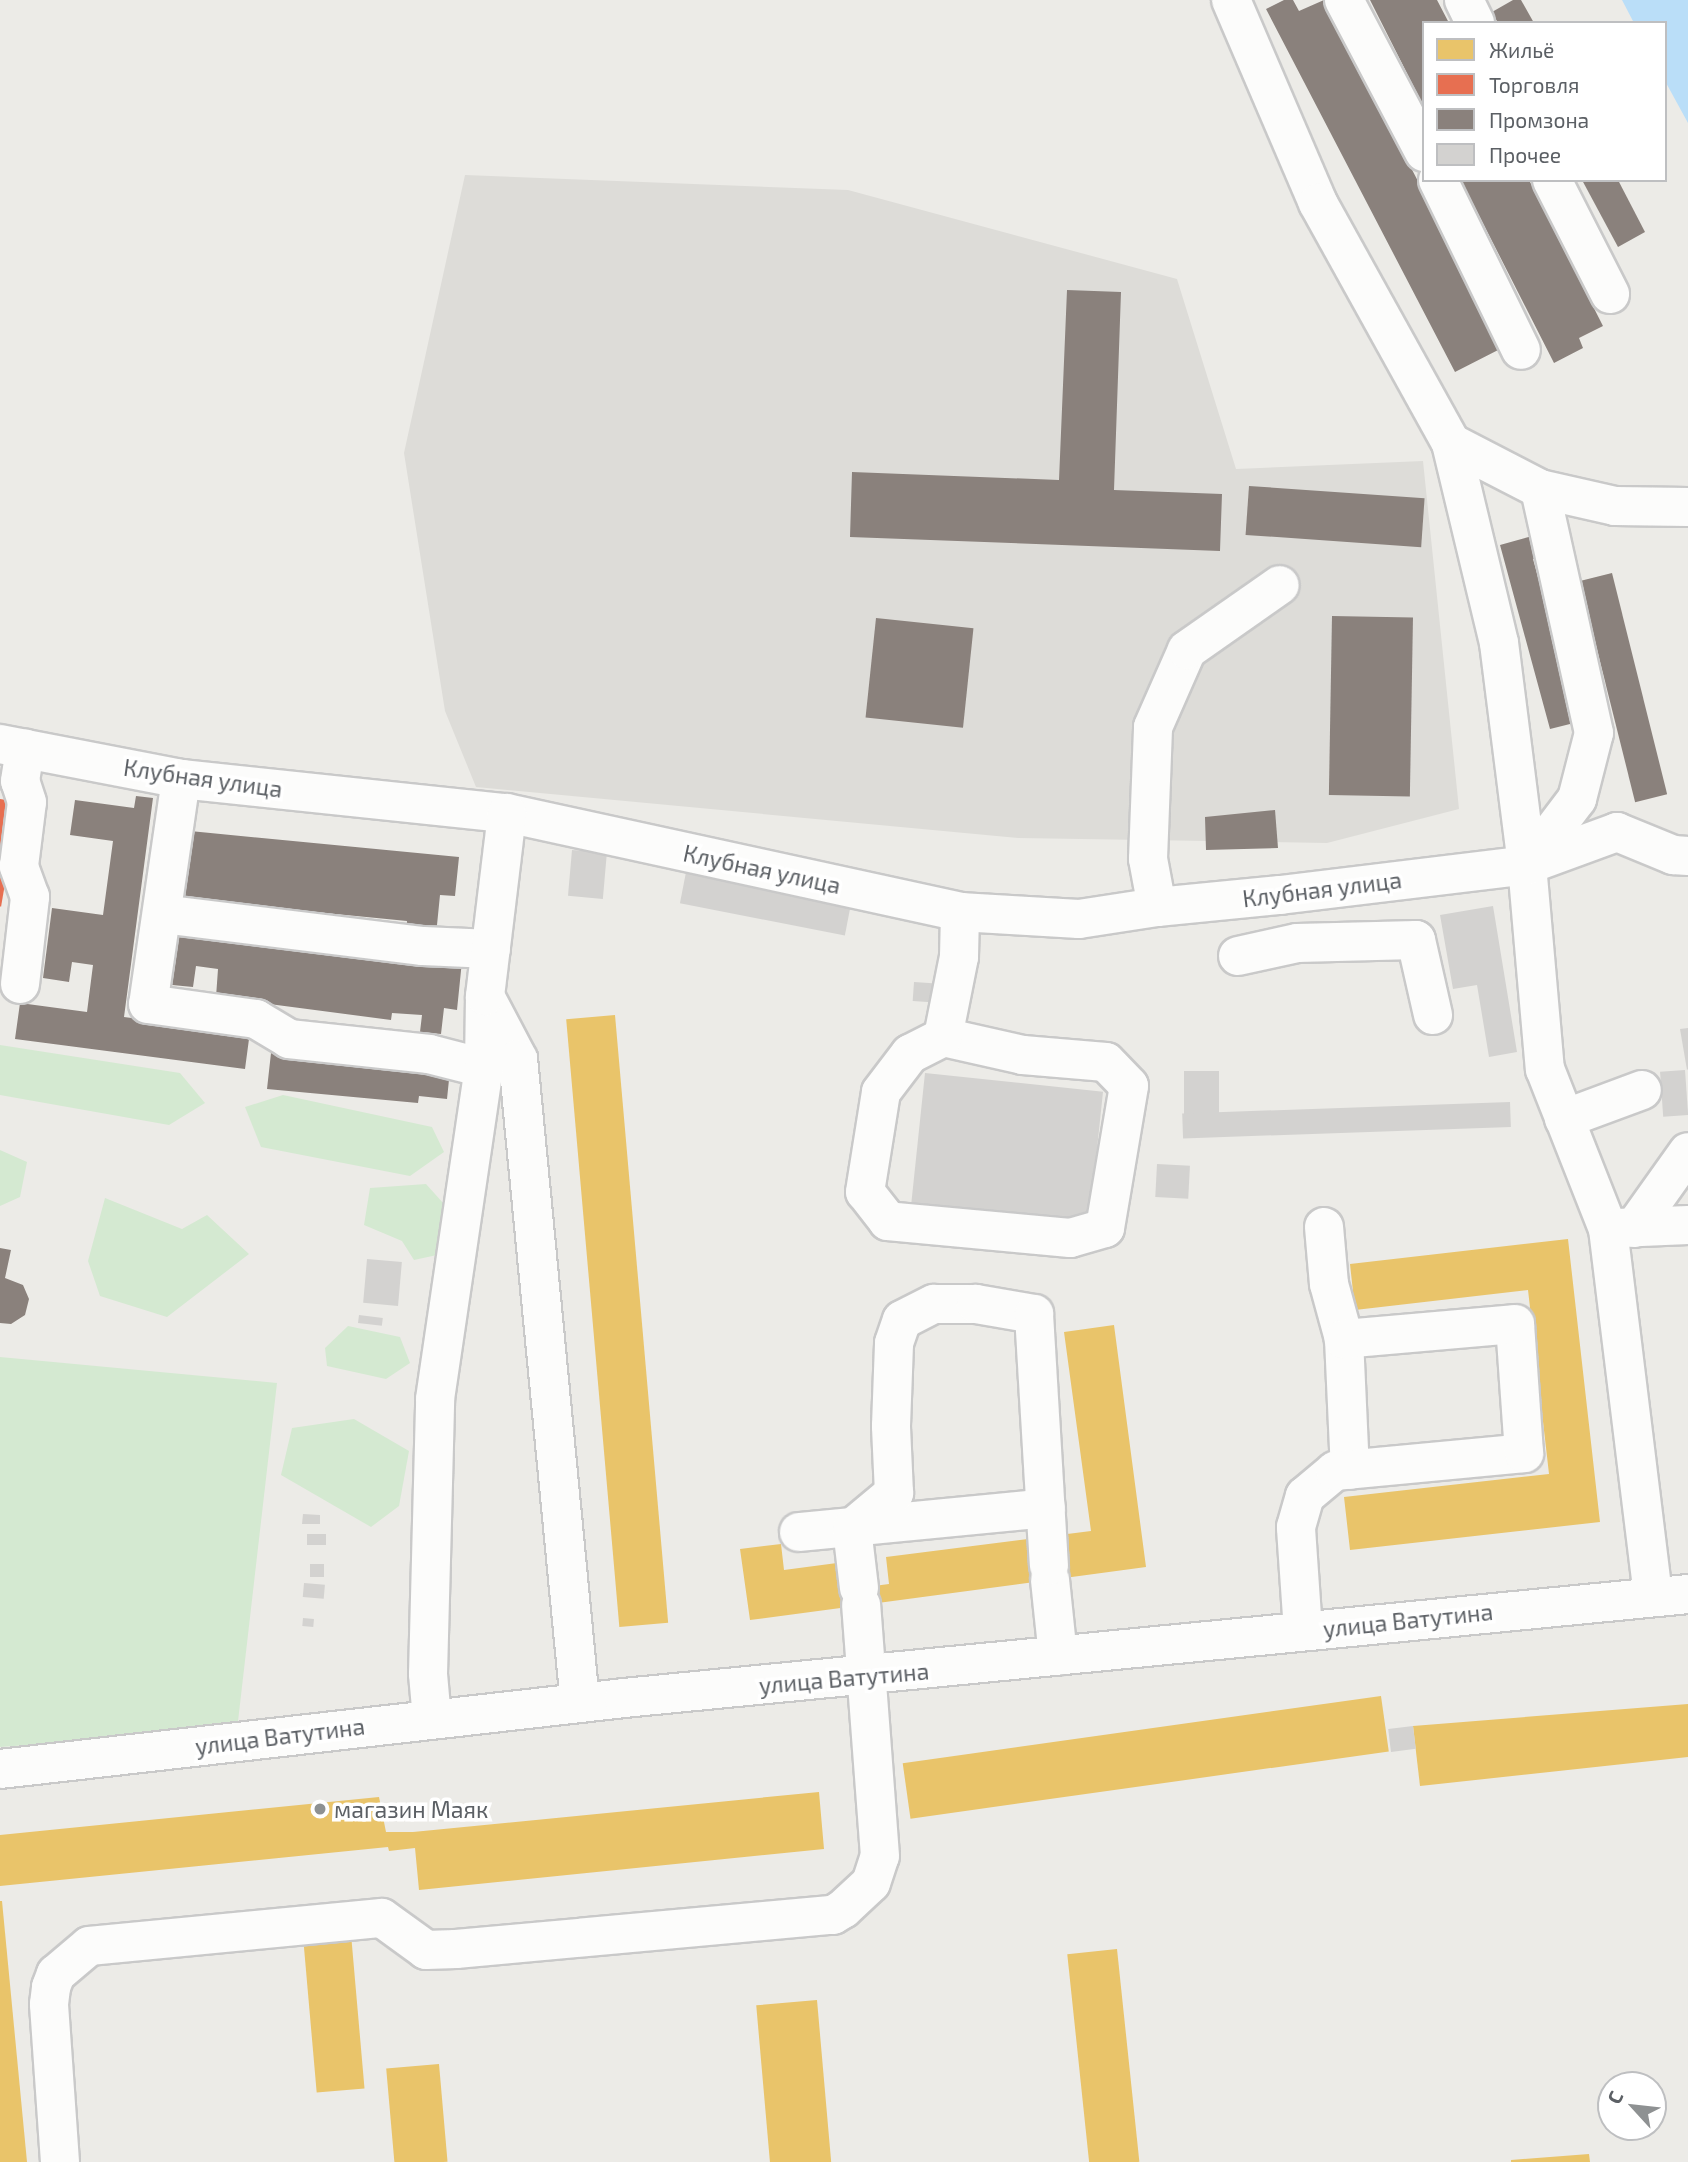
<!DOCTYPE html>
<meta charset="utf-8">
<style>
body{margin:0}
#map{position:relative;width:1688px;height:2162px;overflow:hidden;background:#ecebe7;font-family:"Exo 2",sans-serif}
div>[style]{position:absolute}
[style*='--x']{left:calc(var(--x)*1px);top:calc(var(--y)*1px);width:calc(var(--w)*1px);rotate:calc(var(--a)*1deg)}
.industrial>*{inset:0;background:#dddcd8}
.green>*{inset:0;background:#d4e9d1}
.water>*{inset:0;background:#badef8}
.homes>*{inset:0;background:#e9c46a;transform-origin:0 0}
.shops>*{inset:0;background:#e76f51}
.industry>*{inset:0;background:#8a817c;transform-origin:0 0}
.building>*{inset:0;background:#d3d2d0;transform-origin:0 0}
.roads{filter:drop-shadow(2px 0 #c9c9c9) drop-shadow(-2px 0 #c9c9c9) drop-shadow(0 2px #c9c9c9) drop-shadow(0 -2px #c9c9c9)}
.minor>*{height:38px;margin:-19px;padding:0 19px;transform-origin:19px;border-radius:19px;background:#fcfcfb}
.dots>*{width:19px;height:19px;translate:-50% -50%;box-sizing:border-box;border:4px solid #fff;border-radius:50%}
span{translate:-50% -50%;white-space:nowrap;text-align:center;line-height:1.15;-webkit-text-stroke:7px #fff;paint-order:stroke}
.street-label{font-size:23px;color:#5c6065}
.poi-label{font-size:23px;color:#5c6065}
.left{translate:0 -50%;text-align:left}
.legend{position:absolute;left:1422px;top:21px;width:245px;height:161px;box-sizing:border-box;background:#fff;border:2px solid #bebfc1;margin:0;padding:9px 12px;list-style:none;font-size:21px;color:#5c6065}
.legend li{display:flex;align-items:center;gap:14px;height:35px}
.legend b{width:35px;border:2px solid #bebfc1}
.north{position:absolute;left:1597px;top:2071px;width:70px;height:70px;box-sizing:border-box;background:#fff;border:2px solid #bebfc1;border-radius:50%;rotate:297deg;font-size:19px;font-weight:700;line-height:28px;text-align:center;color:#5c6065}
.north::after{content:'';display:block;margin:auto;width:24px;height:32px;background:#8e9192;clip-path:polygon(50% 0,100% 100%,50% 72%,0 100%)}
</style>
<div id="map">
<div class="industrial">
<div style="clip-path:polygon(465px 175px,848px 190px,1177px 279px,1236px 469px,1423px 461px,1459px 809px,1327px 843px,1018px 838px,476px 787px,445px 711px,404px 453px)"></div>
</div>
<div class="green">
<div style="clip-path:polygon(0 1045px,180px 1073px,205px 1103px,169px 1125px,0 1095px)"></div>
<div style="clip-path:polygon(283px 1095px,432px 1127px,444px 1152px,410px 1176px,261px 1147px,245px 1107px)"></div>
<div style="clip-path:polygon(0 1150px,27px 1162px,20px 1197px,0 1206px)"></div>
<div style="clip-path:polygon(426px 1184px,444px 1204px,437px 1255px,414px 1260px,402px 1241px,364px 1225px,370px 1188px)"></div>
<div style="clip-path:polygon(105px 1198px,182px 1229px,207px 1215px,249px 1254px,167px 1317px,100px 1296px,88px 1261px)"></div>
<div style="clip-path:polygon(348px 1326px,400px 1337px,410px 1363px,386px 1379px,327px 1366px,325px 1348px)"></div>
<div style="clip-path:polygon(0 1357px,277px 1383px,237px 1730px,0 1747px)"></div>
<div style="clip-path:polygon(354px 1419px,409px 1451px,399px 1506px,371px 1527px,281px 1475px,292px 1428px)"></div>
</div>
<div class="water">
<div style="clip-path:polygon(1622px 0,1688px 0,1688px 123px,1665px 81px,1665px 23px,1634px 23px)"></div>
</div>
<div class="homes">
<div style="left:615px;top:1015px;width:610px;height:49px;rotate:85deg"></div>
<div style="clip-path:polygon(1568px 1239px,1600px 1522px,1350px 1550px,1344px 1497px,1549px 1474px,1528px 1290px,1355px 1310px,1350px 1264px)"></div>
<div style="clip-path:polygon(1114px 1325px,1146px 1567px,750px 1620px,740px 1549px,781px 1544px,784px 1570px,837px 1563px,859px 1588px,889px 1584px,886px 1557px,1091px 1531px,1064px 1332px)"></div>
<div style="left:1381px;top:1696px;width:56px;height:483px;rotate:82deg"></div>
<div style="clip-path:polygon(1688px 1704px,1688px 1757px,1420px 1786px,1413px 1726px)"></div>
<div style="clip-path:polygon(819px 1792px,824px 1849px,419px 1890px,415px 1848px,389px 1851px,388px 1847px,0 1886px,0 1835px,379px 1797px,386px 1832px,413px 1832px)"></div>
<div style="clip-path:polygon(0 1901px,2px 1901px,27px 2162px,0 2162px)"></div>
<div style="left:351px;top:1934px;width:155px;height:48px;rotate:85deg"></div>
<div style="left:1117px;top:1949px;width:214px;height:50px;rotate:84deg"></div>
<div style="left:817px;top:2000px;width:163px;height:61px;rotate:85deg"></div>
<div style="left:439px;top:2064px;width:98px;height:53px;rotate:85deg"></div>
<div style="clip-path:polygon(1589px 2154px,1590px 2162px,1511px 2162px,1511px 2160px)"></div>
</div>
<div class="shops">
<div style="clip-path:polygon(0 799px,19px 802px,1px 907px,0 906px)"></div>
</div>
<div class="industry">
<div style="clip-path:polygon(1284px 0,1293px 0,1299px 11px,1324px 0,1504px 347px,1455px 372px,1266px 9px)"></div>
<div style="clip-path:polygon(1370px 0,1437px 0,1449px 23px,1424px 23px,1424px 107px)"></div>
<div style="clip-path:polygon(1513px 0,1521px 0,1534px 23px,1498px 23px,1492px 12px)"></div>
<div style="clip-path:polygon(1461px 180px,1529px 180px,1603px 326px,1579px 338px,1583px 348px,1554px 363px)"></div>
<div style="clip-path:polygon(1582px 180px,1618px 180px,1645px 232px,1618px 247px)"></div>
<div style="clip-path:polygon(1067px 290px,1121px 292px,1114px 490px,1222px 494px,1220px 551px,850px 537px,852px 472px,1059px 480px)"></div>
<div style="left:1249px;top:486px;width:176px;height:49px;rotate:4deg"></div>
<div style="clip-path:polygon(1536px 535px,1542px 557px,1533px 559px,1578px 722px,1550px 729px,1500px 545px)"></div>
<div style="left:1612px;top:573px;width:228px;height:33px;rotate:76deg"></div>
<div style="left:1332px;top:616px;width:81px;height:179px;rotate:1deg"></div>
<div style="left:876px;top:618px;width:98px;height:100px;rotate:6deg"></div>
<div style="clip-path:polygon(136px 796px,153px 798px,124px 1017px,207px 1028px,251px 1024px,245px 1069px,15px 1039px,20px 1003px,87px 1012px,93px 965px,72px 962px,69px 982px,43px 978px,52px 908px,103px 915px,113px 841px,70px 835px,75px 800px,134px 808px)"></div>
<div style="clip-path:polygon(1275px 810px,1278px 848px,1206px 850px,1205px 817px)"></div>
<div style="clip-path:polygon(190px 831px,459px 857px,455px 896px,440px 895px,436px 935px,406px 932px,407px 921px,183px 899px)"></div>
<div style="clip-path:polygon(168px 931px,462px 961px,457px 1010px,444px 1008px,441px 1034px,420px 1032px,422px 1015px,392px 1013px,391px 1020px,216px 997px,218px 969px,196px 966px,193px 987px,162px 984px)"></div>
<div style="clip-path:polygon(271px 1053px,450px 1070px,447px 1099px,419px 1096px,418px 1103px,267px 1089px)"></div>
<div style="clip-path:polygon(0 1248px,11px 1250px,5px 1278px,23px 1285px,29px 1299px,25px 1315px,11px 1324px,0 1323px)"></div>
</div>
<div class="building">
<div style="left:572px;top:850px;width:35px;height:46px;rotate:5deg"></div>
<div style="left:687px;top:867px;width:168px;height:37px;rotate:11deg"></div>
<div style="clip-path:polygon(1493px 906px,1517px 1052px,1489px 1057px,1477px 985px,1453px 989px,1440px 915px)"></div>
<div style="left:914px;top:982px;width:26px;height:19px;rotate:4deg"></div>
<div style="clip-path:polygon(1688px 1028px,1688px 1069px,1687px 1070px,1680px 1029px)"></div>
<div style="left:1685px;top:1070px;width:45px;height:25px;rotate:86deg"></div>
<div style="left:1184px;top:1071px;width:35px;height:43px"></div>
<div style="left:925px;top:1073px;width:179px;height:133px;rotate:6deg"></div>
<div style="left:1510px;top:1102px;width:25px;height:328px;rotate:88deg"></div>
<div style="left:1157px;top:1164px;width:33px;height:33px;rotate:3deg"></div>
<div style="left:367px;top:1259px;width:35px;height:44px;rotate:5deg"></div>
<div style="left:359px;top:1315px;width:24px;height:8px;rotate:7deg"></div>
<div style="clip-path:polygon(303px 1514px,320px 1515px,320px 1524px,302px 1524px)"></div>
<div style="left:307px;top:1534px;width:19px;height:11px"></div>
<div style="left:310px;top:1564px;width:14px;height:13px"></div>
<div style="left:304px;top:1583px;width:21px;height:14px;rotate:5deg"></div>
<div style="left:303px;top:1618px;width:11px;height:8px;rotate:5deg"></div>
<div style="left:1413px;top:1726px;width:23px;height:25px;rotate:83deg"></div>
</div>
<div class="roads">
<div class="minor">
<div style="--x:1231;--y:0;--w:221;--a:66.8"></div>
<div style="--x:1318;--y:203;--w:274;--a:61"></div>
<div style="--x:1451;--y:443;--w:206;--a:76.5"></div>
<div style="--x:1499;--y:643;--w:224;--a:82.8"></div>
<div style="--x:1527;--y:865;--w:205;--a:85"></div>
<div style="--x:1545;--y:1069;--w:172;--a:68.5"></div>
<div style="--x:1608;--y:1229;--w:370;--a:83"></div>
<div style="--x:1344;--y:0;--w:172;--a:62.2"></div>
<div style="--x:1464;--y:0;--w:25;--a:64"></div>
<div style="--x:1438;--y:180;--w:189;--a:64"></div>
<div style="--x:1552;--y:180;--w:128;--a:63"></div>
<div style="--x:1451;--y:443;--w:100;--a:27.3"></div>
<div style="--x:1540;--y:489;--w:77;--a:12.8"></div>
<div style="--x:1615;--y:506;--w:73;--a:0.8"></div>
<div style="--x:0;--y:744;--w:184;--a:10.9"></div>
<div style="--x:181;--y:779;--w:328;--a:6"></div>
<div style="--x:507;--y:813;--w:464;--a:12.3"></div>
<div style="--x:960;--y:912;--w:119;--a:3.4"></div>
<div style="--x:1079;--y:919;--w:79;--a:-8.7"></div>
<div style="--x:1157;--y:907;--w:124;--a:-5.6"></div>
<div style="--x:1280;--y:895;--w:249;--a:-6.9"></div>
<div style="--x:1527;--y:865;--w:96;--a:-20.1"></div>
<div style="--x:1617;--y:832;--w:61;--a:22.3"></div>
<div style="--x:1673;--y:855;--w:15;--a:4"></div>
<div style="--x:181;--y:779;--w:227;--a:98.3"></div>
<div style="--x:148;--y:1004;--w:109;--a:7.9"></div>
<div style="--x:256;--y:1019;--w:39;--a:31"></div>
<div style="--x:289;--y:1039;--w:141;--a:6.1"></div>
<div style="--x:429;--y:1054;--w:57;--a:14.3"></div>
<div style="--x:1527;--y:865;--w:83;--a:-52.9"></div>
<div style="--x:1577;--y:799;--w:68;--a:-75.6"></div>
<div style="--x:1594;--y:733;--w:250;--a:-102.5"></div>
<div style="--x:1157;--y:907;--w:49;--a:-100.6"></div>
<div style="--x:1148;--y:859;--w:132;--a:-87.8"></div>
<div style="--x:1153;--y:727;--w:84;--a:-66.2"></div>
<div style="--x:1187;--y:650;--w:113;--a:-35"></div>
<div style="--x:162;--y:914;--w:263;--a:7"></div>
<div style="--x:423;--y:946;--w:68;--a:2.5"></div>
<div style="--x:1238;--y:956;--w:60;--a:-12.4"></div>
<div style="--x:1297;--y:943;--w:119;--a:-1.4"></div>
<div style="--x:1416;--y:940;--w:77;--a:77.2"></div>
<div style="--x:20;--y:984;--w:88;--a:-83.4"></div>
<div style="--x:30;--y:897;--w:33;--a:-110"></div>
<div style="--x:19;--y:866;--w:64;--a:-82.9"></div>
<div style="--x:27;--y:802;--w:22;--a:-108"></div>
<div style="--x:20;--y:781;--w:33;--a:-81"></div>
<div style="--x:486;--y:998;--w:69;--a:62.3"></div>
<div style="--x:518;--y:1059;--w:647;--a:84.5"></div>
<div style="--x:943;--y:1037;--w:82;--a:12.7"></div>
<div style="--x:1023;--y:1055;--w:83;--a:4.8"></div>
<div style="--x:1106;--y:1062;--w:33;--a:46"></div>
<div style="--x:1129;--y:1086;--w:144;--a:99.6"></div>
<div style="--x:1105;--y:1228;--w:36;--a:164"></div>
<div style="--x:1070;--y:1238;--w:183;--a:-174.7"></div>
<div style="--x:888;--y:1221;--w:37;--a:-128"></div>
<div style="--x:865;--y:1192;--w:101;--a:-80.9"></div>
<div style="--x:881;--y:1092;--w:48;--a:-52.7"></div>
<div style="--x:910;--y:1054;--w:37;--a:-27"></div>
<div style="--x:943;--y:1037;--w:82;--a:-78.7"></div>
<div style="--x:959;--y:957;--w:45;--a:-88.7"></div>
<div style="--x:1564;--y:1119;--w:83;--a:-20.4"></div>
<div style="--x:1324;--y:1227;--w:57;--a:85"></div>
<div style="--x:1329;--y:1284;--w:57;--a:74.7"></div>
<div style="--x:1344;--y:1339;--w:131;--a:87.4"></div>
<div style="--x:1618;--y:1228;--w:70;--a:-2.5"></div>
<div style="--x:1634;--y:1228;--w:93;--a:-54.6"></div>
<div style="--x:799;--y:1532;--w:248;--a:-5.5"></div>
<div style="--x:1050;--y:1580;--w:76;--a:84"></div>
<div style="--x:859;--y:1588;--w:60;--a:-96.7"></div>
<div style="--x:852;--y:1528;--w:55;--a:-39.8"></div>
<div style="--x:894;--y:1493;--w:67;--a:-92.6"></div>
<div style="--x:891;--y:1426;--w:83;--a:-87.9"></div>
<div style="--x:894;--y:1343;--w:24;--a:-71"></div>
<div style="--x:902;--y:1320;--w:36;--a:-27"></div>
<div style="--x:934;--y:1304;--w:42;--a:0"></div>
<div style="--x:976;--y:1304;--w:59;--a:9.8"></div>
<div style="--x:1034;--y:1314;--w:252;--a:86.6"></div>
<div style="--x:1303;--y:1631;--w:104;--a:-93.9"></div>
<div style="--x:1296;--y:1527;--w:32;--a:-74"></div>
<div style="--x:1305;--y:1496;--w:39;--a:-40"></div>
<div style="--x:1335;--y:1471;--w:190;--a:-5.4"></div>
<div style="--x:1524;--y:1453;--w:129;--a:-94"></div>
<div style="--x:1515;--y:1324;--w:172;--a:175"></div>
<div style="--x:432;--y:1719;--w:45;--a:-95.1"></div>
<div style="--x:428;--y:1674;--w:275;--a:-88.5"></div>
<div style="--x:435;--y:1399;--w:335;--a:-81.6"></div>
<div style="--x:484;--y:1068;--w:72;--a:-89.2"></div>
<div style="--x:485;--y:996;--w:184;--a:-83.1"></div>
<div style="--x:0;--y:1769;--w:628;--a:-6.49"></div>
<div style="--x:624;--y:1698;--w:1069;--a:-5.58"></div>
<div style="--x:60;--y:2162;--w:158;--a:-94"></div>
<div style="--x:49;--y:2004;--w:17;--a:-83"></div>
<div style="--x:51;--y:1987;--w:14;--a:-69"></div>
<div style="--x:56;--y:1974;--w:43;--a:-40.3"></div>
<div style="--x:89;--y:1946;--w:294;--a:-5.5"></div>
<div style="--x:382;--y:1918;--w:54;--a:36"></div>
<div style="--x:426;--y:1950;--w:30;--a:-2"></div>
<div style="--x:456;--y:1949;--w:379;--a:-5.2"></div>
<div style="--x:833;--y:1915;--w:12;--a:-31"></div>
<div style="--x:843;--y:1909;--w:38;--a:-43"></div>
<div style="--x:871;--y:1883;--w:28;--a:-72"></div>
<div style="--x:880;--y:1856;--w:252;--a:-94.3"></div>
</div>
</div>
<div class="dots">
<div style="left:320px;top:1809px;background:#8e9192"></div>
</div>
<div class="street-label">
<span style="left:203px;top:778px;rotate:8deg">Клубная улица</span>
<span style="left:762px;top:869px;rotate:12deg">Клубная улица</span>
<span style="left:1322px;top:889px;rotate:-7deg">Клубная улица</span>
<span style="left:1408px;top:1620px;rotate:-6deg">улица Ватутина</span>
<span style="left:844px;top:1678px;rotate:-5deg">улица Ватутина</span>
<span style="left:280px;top:1736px;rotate:-7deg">улица Ватутина</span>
</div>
<div class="poi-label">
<span class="left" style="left:334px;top:1809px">магазин Маяк</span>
</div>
<ul class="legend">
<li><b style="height:19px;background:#e9c46a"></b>Жильё</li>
<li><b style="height:19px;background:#e76f51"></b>Торговля</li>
<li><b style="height:19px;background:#8a817c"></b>Промзона</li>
<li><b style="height:19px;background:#d3d2d0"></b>Прочее</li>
</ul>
<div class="north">С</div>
</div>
